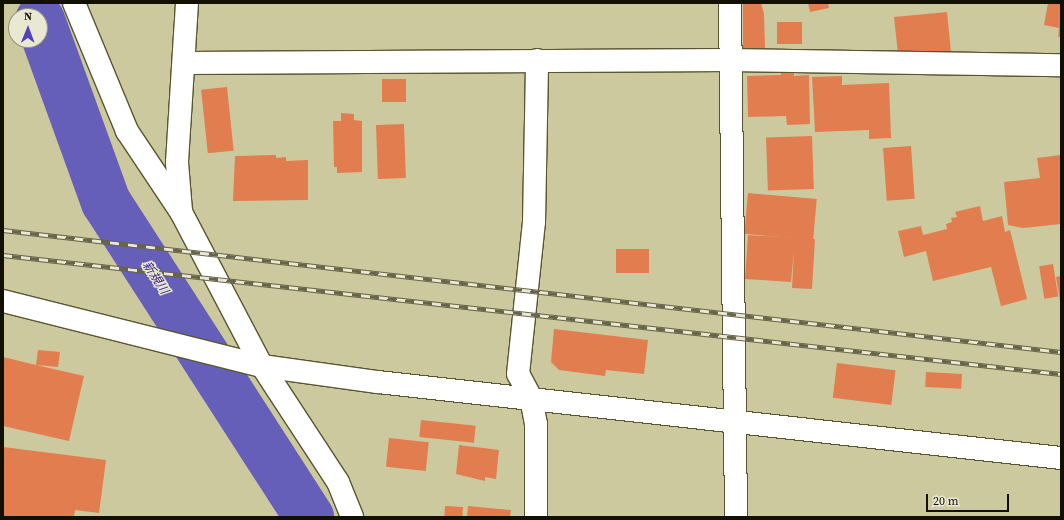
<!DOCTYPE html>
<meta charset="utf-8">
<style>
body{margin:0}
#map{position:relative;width:1064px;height:520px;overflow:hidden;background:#ccc99f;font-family:"Source Serif 4","Noto Sans JP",serif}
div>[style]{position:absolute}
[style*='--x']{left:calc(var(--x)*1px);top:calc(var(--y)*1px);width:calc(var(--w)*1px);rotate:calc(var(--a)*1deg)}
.river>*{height:50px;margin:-25px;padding:0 25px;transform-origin:25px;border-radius:25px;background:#665fba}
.building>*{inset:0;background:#e27d50;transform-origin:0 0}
.roads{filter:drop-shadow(1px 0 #595530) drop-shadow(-1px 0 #595530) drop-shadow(0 1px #595530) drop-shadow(0 -1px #595530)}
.minor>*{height:22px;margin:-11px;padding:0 11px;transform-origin:11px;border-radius:11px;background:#fff}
.tertiary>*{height:22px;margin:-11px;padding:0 11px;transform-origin:11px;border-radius:11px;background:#fff}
.rail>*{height:4.5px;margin-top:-2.25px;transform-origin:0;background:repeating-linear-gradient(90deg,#e9e8d3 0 9px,#67644a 0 18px);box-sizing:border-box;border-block:1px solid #67644a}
span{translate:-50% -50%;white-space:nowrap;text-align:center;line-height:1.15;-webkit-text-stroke:3px #e9e8d3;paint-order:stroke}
.water-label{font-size:12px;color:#351a89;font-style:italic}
.frame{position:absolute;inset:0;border:4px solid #121003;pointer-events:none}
.north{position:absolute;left:8px;top:8px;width:40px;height:40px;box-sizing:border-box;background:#e9e8d3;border:1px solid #939280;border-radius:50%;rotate:1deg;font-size:11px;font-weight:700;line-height:16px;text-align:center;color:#121003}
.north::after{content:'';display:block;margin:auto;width:14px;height:18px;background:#5442ba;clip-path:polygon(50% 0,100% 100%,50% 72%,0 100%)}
.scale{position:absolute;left:926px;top:494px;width:83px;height:18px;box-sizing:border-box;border:2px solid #121003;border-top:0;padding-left:5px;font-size:12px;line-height:14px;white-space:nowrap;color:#121003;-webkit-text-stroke:3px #e9e8d3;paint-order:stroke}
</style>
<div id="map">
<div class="river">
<div style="--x:40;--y:20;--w:194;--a:70.1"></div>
<div style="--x:106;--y:202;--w:375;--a:57.2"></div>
</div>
<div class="building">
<div style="clip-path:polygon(743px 3px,761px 3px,764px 14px,765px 48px,743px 48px)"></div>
<div style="clip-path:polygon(808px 3px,828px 3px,829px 8px,810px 12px)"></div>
<div style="clip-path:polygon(1048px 3px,1061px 3px,1061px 37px,1058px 37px,1059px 28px,1044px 25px)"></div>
<div style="clip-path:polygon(947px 12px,951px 52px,911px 56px,898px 54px,894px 17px)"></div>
<div style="left:777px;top:22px;width:25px;height:22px"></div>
<div style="clip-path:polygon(781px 71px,794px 71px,794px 76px,809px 75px,810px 124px,787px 125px,786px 116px,748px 117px,747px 76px,781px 75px)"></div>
<div style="clip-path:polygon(842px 76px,842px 85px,889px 83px,891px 138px,869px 139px,869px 130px,815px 132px,812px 77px)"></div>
<div style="left:382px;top:79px;width:24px;height:23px"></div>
<div style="left:227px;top:87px;width:64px;height:26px;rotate:84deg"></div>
<div style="clip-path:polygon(341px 113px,354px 114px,354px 120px,362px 121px,362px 172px,337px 173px,337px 167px,334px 167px,333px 121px,341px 121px)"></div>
<div style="left:404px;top:124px;width:54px;height:28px;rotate:88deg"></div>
<div style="left:812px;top:136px;width:53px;height:46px;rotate:88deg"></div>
<div style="left:911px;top:146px;width:53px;height:28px;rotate:86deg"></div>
<div style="clip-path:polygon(276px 155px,276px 158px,286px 157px,286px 161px,308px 160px,308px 200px,233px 201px,235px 156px)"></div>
<div style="clip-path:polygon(1061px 155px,1061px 224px,1023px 228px,1008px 225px,1004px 182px,1040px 178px,1037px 158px)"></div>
<div style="left:748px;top:193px;width:69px;height:41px;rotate:5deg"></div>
<div style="clip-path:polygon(980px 206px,983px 221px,1002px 216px,1005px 232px,1010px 230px,1027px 299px,1001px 306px,991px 267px,933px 281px,926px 251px,904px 257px,898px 231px,921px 226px,923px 235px,947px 229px,946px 224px,952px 222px,951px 218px,957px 217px,955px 212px)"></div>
<div style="clip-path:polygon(748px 235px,815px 239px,812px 289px,792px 288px,794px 250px,791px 282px,745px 279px)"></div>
<div style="left:649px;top:249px;width:24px;height:33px;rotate:90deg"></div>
<div style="left:1053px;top:264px;width:33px;height:14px;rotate:81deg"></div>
<div style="clip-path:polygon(1061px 276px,1061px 301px,1060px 301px,1056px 277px)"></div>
<div style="clip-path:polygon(554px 329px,648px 340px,644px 374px,606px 370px,605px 376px,559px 370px,551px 362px)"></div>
<div style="clip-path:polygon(38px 350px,60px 352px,58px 367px,36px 365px,84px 376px,69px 441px,3px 426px,3px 357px,36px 365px)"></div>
<div style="left:837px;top:363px;width:59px;height:35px;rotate:7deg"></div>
<div style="left:926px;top:372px;width:36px;height:15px;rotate:3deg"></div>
<div style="left:421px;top:420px;width:55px;height:17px;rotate:6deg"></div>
<div style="left:389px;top:438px;width:40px;height:29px;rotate:6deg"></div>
<div style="clip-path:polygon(459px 445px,499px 450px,496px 479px,485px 477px,485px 481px,456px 474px)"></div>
<div style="clip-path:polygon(3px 447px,106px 460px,99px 513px,75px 510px,74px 517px,3px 517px)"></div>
<div style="left:445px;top:506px;width:18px;height:11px;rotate:3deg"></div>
<div style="clip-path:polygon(468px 506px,511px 510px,510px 517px,467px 517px)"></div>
</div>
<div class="roads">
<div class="minor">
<div style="--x:74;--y:3;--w:139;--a:67.5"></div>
<div style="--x:127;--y:131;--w:97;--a:56.3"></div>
<div style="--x:181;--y:212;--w:174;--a:62.3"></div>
<div style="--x:262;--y:366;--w:139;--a:56.8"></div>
<div style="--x:338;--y:482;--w:38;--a:68"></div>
<div style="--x:730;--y:3;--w:514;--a:89.33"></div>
<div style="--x:185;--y:63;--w:545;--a:-0.32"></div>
<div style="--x:730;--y:60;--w:331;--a:0.9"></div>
<div style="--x:181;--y:211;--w:49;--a:-94.7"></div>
<div style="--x:177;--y:162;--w:159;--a:-86.4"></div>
<div style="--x:536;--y:517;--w:93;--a:-90"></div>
<div style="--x:536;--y:424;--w:26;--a:-101"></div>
<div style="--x:531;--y:398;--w:27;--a:-118"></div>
<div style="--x:518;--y:374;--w:153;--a:-84"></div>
<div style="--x:534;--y:222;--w:162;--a:-88.9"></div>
</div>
<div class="tertiary">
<div style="--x:3;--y:301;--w:267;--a:14.1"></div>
<div style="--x:262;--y:366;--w:117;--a:7.9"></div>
<div style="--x:378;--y:382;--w:687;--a:6.35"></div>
</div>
</div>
<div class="rail">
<div style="--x:3;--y:230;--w:1065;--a:6.58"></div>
<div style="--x:3;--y:255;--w:1065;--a:6.42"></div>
</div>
<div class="water-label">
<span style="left:155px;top:278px;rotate:57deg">新規川</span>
</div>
<div class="frame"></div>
<div class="north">N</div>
<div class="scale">20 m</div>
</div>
